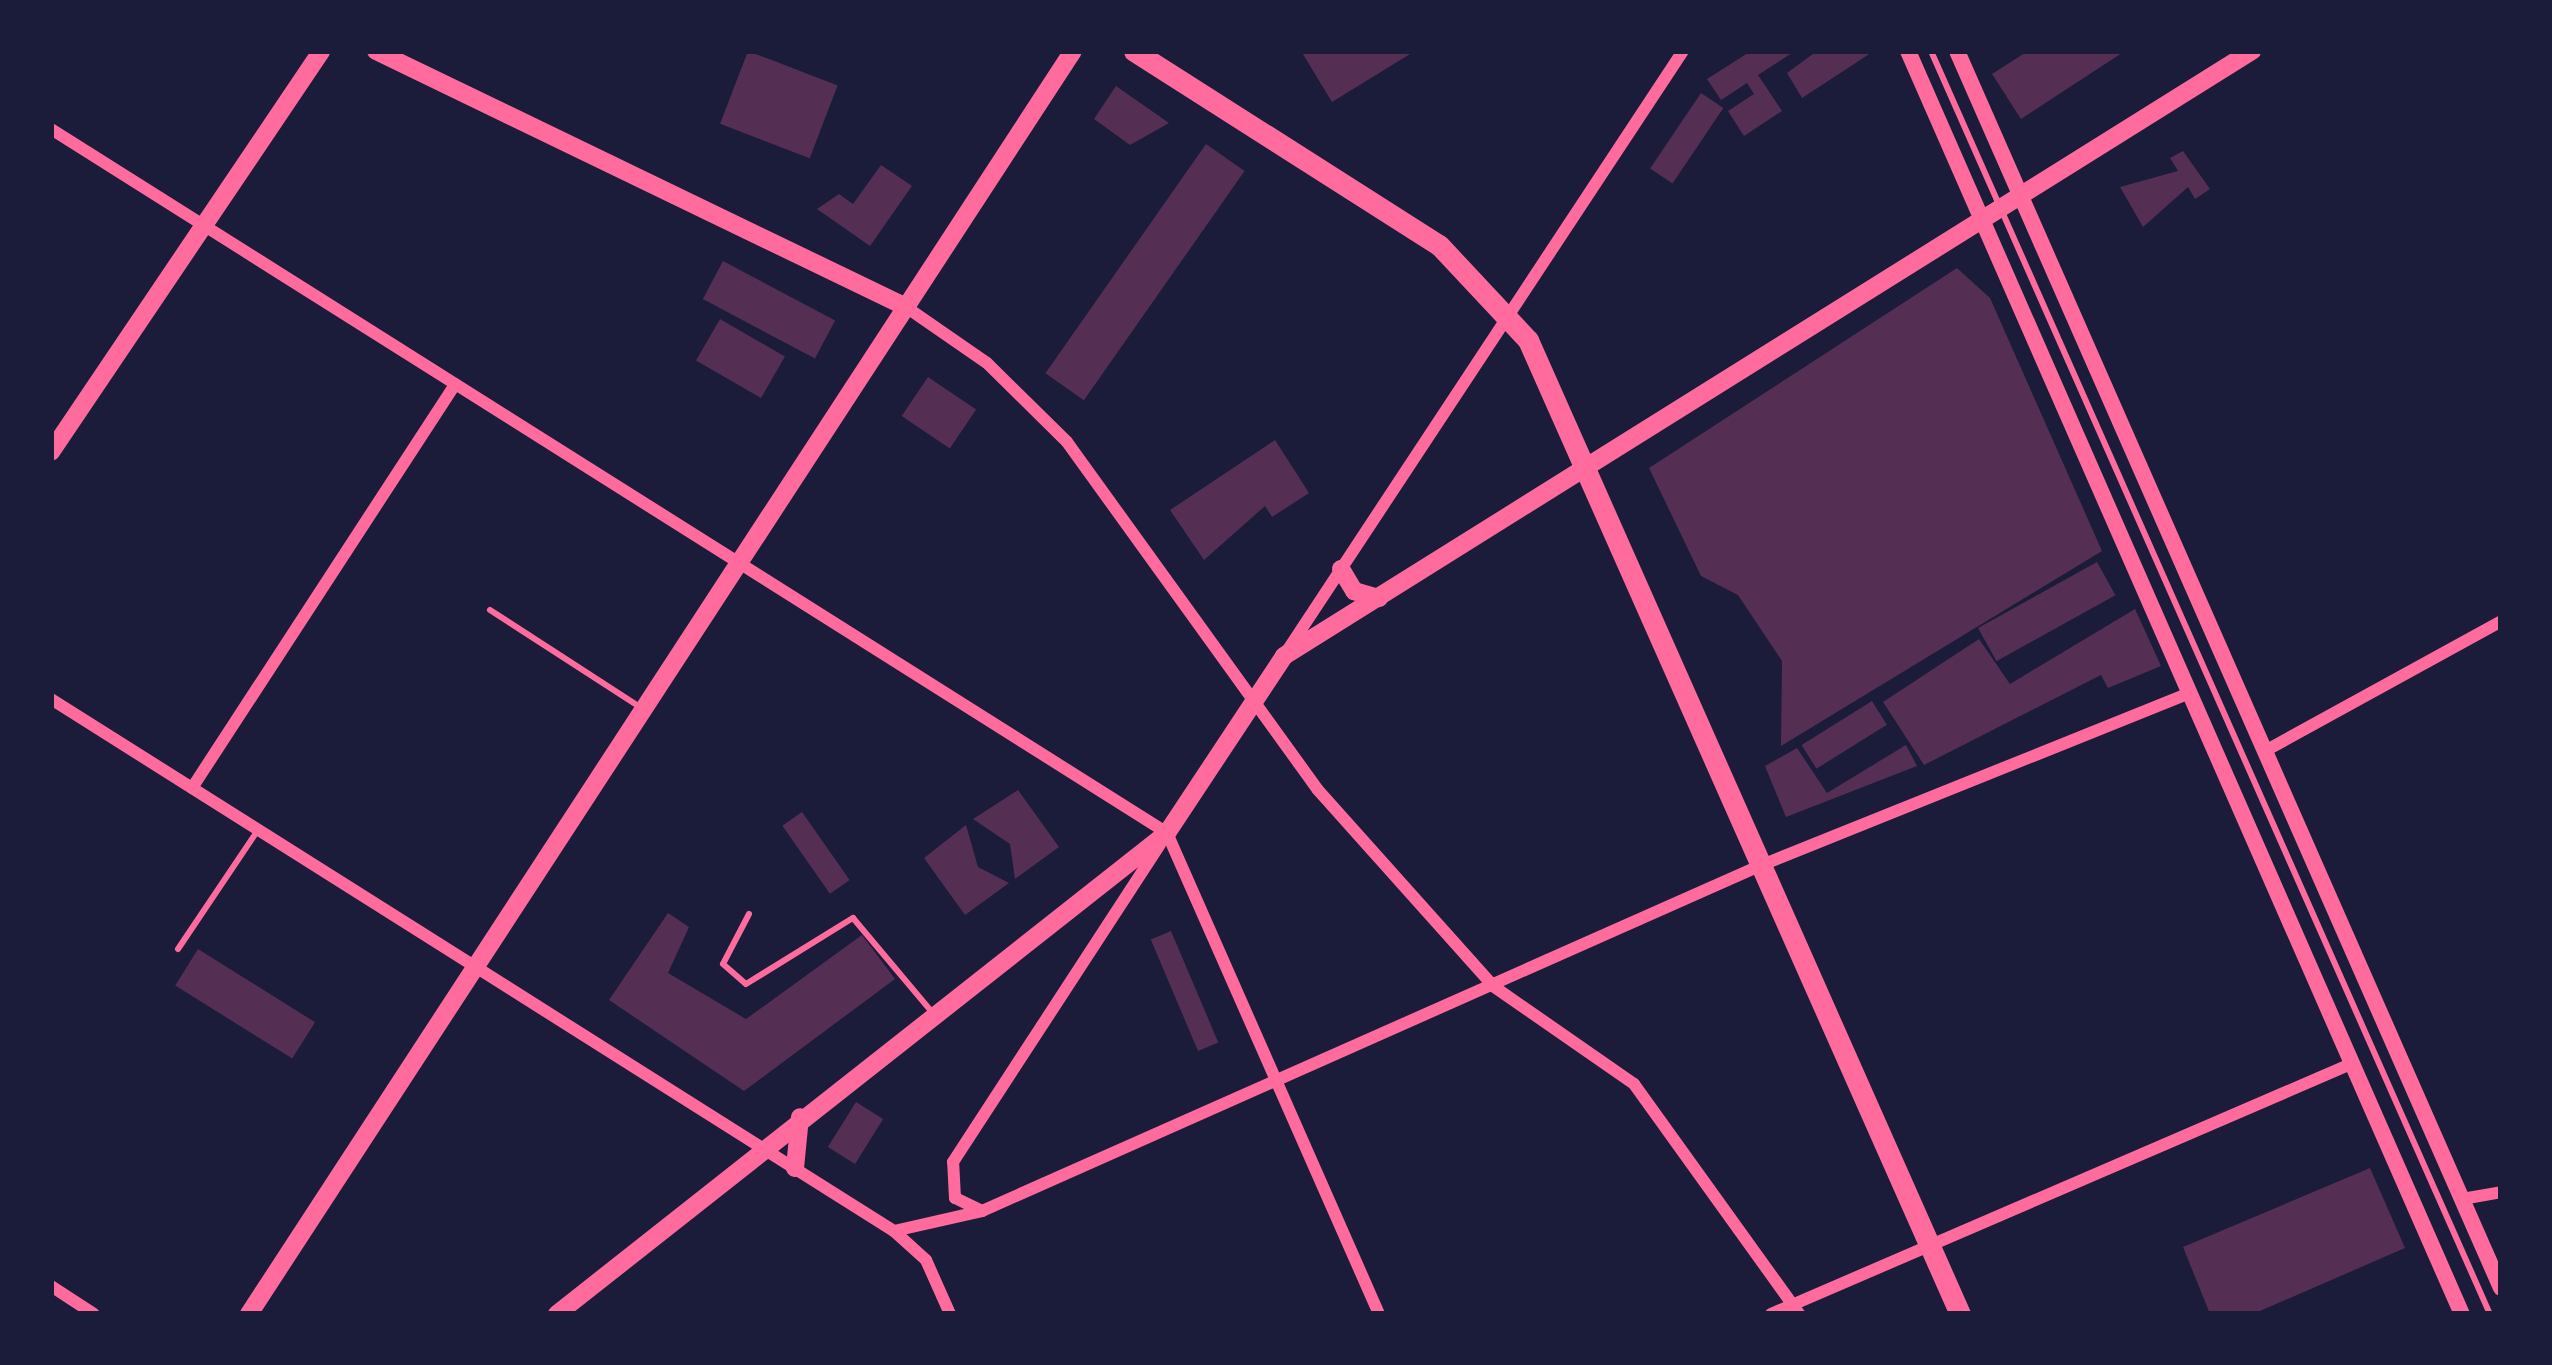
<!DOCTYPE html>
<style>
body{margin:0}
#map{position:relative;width:2552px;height:1365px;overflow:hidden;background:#1b1b3a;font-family:"PT Sans",sans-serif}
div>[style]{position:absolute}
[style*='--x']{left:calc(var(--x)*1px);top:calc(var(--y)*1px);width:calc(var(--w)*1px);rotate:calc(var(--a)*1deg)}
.building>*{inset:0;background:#542f53;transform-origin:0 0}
.service>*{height:6px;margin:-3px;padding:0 3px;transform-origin:3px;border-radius:3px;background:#ff6b9d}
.minor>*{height:12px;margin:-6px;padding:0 6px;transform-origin:6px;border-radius:6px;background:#ff6b9d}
.tertiary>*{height:16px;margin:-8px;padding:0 8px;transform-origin:8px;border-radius:8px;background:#ff6b9d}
.secondary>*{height:18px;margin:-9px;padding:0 9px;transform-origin:9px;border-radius:9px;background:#ff6b9d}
.primary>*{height:21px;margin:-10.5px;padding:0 10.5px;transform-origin:10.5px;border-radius:10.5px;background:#ff6b9d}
span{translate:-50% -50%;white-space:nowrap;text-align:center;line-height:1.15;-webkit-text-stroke:9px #1b1b3a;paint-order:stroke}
.frame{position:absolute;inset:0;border:54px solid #1b1b3a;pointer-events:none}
</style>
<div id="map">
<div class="building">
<div style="left:748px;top:51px;width:96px;height:78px;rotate:21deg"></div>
<div style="clip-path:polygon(1301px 51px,1415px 51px,1332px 102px)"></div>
<div style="clip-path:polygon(1751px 51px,1795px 51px,1758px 75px,1782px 111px,1744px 136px,1728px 111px,1754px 94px,1747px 83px,1721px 100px,1707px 79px)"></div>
<div style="clip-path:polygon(1874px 51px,1802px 98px,1787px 73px,1817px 51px)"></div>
<div style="clip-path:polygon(2028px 51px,2125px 51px,2021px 119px,1992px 74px)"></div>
<div style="clip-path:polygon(1116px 86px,1169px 123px,1130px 145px,1094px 119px)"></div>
<div style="left:1701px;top:93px;width:27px;height:91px;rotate:34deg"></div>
<div style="left:1206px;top:144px;width:47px;height:280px;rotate:35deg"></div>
<div style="clip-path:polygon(2183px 151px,2210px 189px,2195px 199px,2188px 187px,2143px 227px,2120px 187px,2178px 171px,2170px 158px)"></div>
<div style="clip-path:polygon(881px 165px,912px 186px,870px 246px,817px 209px,839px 194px,853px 204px)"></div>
<div style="left:723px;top:261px;width:127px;height:43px;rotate:28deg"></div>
<div style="clip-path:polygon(1957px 268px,1990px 298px,2102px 551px,1781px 746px,1782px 661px,1738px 595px,1701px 576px,1649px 468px)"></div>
<div style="left:720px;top:319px;width:75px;height:48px;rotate:30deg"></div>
<div style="left:928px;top:377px;width:58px;height:47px;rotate:34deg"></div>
<div style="clip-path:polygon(1275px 440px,1309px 493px,1272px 517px,1265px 506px,1204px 560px,1170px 510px)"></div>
<div style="left:2097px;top:562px;width:38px;height:136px;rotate:61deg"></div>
<div style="clip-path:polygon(2135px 609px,2161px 666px,2108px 688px,2101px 675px,1924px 765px,1883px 702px,1979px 639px,2010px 684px)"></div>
<div style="left:1872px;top:701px;width:28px;height:83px;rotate:58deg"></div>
<div style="clip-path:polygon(1906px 745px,1917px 766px,1786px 817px,1765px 766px,1797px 748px,1827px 793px)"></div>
<div style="clip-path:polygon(1018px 790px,1059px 847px,1015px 879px,1010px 844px,973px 819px)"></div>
<div style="left:802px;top:812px;width:83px;height:24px;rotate:55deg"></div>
<div style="clip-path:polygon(966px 825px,978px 867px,1009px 883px,965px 915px,924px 858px)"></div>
<div style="clip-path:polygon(668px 913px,689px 927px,668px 973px,746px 1019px,862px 935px,895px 979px,744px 1091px,609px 1000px)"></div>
<div style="left:1171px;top:931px;width:121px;height:22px;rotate:67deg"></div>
<div style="left:198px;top:949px;width:138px;height:43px;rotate:32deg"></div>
<div style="left:856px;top:1102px;width:32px;height:53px;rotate:32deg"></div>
<div style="clip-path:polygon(2370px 1168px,2405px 1248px,2253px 1314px,2210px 1314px,2183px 1247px)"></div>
</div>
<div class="service">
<div style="--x:1931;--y:51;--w:1381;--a:66.13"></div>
<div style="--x:490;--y:610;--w:179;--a:32.9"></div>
<div style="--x:749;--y:914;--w:56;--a:117.5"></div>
<div style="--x:723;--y:964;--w:30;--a:41"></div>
<div style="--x:746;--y:984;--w:126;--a:-31.7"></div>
<div style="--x:853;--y:918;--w:121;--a:50"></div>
<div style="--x:178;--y:949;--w:143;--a:-56.1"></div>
</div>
<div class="minor">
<div style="--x:51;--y:129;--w:1319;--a:32.24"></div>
<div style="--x:906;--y:307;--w:98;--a:34.7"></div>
<div style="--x:987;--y:363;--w:112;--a:44.6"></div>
<div style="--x:1067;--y:442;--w:429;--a:54.2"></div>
<div style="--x:1318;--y:790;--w:263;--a:48.2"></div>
<div style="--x:1493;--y:986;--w:172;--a:34.8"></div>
<div style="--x:1634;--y:1084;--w:283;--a:54.3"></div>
<div style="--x:1287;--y:651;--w:719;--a:-56.58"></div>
<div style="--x:51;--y:699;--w:997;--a:32.26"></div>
<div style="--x:894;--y:1231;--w:43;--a:42.2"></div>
<div style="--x:926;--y:1260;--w:59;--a:66"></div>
<div style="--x:2265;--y:751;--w:269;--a:-28.8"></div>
<div style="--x:192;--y:788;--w:482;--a:-56.9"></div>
<div style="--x:1167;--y:833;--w:526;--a:66.21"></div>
<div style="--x:2462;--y:1199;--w:40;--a:-10"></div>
<div style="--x:982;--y:1211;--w:30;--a:-154"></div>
<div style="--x:955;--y:1198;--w:36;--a:-93"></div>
<div style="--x:953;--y:1162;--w:379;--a:-56.9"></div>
<div style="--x:894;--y:1231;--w:90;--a:-12.8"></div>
<div style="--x:982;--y:1211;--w:848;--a:-23.94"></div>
<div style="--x:1757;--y:867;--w:466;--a:-21.9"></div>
<div style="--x:51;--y:1286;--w:51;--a:33.1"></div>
<div style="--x:1771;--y:1314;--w:632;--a:-23.32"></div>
</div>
<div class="tertiary">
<div style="--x:1908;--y:51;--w:1379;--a:66.32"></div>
<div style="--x:1957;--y:51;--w:1351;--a:66.26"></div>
</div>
<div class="secondary">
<div style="--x:376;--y:51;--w:589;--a:25.78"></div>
<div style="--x:51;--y:452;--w:483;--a:-56"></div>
<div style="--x:1341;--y:569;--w:26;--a:59"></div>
<div style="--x:1354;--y:591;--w:26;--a:16"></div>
<div style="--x:795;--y:1168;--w:51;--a:-84.4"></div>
<div style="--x:249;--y:1314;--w:1508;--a:-56.88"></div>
<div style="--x:557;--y:1314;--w:777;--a:-38.26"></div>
<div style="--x:1167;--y:833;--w:212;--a:-56.5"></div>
<div style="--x:1284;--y:656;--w:1142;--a:-32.01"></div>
</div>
<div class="primary">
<div style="--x:1134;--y:51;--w:361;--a:32.5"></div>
<div style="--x:1439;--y:245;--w:130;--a:46.9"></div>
<div style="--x:1528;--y:340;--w:1066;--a:66.08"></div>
</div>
<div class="frame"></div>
</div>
